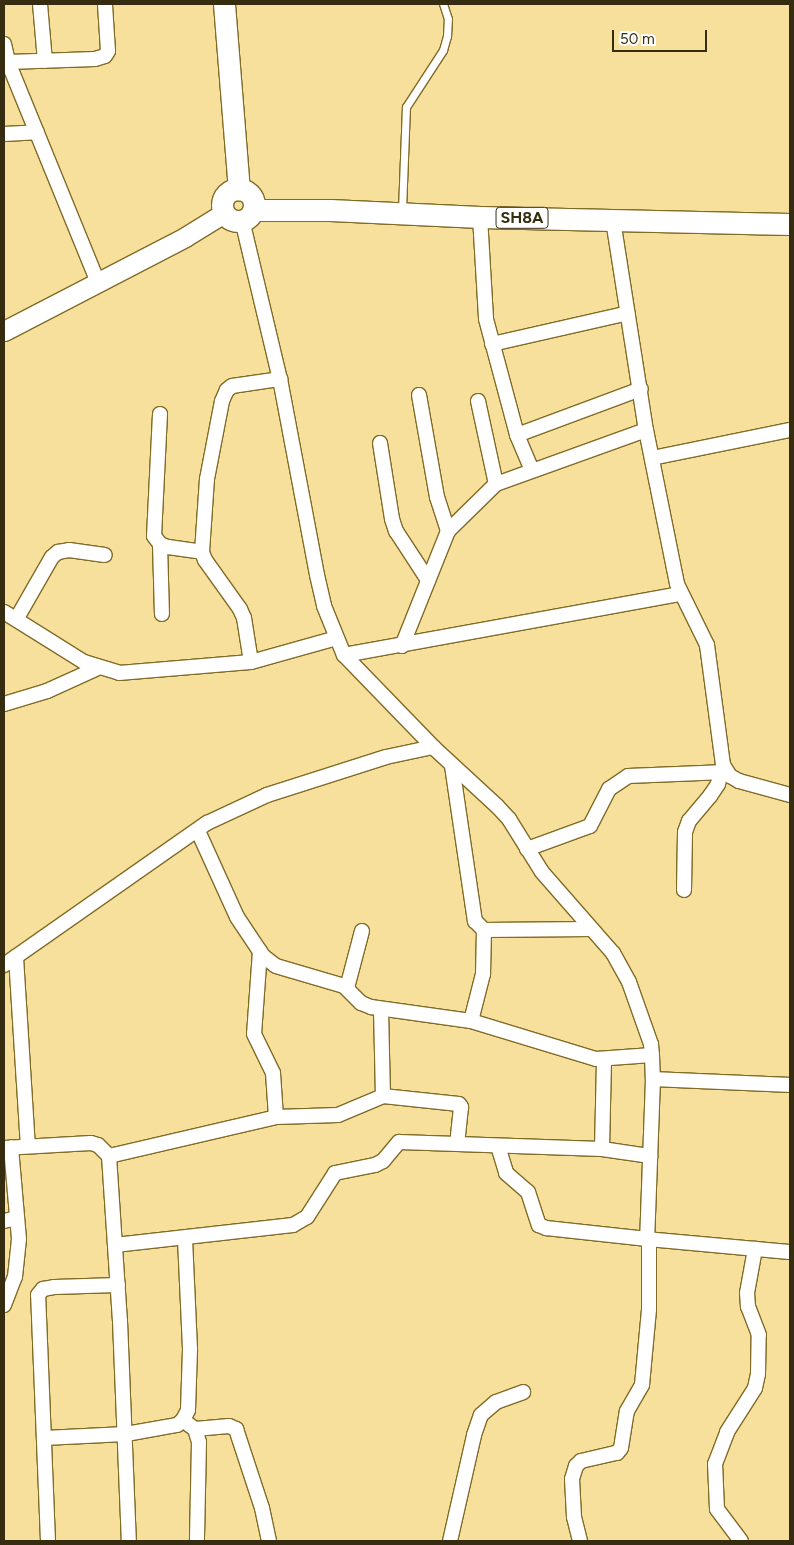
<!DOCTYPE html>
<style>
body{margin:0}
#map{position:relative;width:794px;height:1545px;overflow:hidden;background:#f7e09b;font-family:Figtree,sans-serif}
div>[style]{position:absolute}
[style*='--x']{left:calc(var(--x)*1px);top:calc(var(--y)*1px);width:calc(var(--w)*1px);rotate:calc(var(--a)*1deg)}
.roads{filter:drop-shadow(1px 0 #816b26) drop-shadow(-1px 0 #816b26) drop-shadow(0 1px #816b26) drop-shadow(0 -1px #816b26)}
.service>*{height:7px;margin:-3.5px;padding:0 3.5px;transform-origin:3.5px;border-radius:3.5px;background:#fff}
.minor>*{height:14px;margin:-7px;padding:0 7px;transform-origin:7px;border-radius:7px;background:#fff}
.secondary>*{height:19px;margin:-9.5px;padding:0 9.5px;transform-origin:9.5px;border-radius:9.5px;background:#fff}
.primary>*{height:21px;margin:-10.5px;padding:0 10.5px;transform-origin:10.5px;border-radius:10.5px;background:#fff}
.primary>.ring{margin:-10.5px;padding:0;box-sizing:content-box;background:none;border:21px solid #fff;border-radius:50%}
span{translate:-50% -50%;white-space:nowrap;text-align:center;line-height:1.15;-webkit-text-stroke:5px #fff;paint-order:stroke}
.shield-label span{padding:1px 4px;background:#fff;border:1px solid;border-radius:4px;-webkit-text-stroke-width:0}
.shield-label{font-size:16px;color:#362d11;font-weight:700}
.frame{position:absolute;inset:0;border:5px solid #362d11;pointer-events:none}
.scale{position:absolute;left:612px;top:30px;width:95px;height:22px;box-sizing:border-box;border:2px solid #362d11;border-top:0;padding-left:6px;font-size:15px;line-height:18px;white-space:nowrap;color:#362d11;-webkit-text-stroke:4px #fff;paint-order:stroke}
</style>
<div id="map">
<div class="roads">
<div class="service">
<div style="--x:402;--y:210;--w:103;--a:-87.8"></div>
<div style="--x:406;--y:107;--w:68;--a:-57"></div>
<div style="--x:443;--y:50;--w:15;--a:-74"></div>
<div style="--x:447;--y:36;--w:17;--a:-87"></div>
<div style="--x:448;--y:19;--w:16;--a:-108"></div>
</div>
<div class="minor">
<div style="--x:40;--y:4;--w:57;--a:85"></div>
<div style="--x:4;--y:44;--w:18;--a:77"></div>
<div style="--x:8;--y:62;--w:238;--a:67.8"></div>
<div style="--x:8;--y:62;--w:87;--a:-2"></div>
<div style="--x:95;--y:59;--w:10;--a:-17"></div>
<div style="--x:105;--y:56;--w:6;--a:-59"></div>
<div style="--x:108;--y:51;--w:47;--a:-93.7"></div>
<div style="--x:4;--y:134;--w:33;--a:-3"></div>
<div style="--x:480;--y:217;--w:102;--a:86.6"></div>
<div style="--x:486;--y:319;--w:120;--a:75"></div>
<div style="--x:517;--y:435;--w:38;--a:67"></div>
<div style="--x:242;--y:220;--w:163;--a:76.6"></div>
<div style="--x:280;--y:379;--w:199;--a:79.3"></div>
<div style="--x:317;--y:575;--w:32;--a:77"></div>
<div style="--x:324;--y:606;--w:53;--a:67.8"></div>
<div style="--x:344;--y:655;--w:128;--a:45.9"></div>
<div style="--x:433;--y:747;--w:87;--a:42.7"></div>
<div style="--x:497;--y:806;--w:18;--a:47"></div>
<div style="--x:509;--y:819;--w:62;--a:58.1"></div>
<div style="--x:542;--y:872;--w:108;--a:48.8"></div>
<div style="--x:613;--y:953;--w:33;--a:61"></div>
<div style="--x:629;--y:982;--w:66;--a:70.5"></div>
<div style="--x:651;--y:1044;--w:11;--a:85"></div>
<div style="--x:652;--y:1055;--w:24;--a:88"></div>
<div style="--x:653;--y:1079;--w:160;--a:92.1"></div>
<div style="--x:647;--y:1239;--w:144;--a:5.2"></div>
<div style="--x:613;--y:220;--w:213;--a:81.1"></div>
<div style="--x:646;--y:430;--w:157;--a:78.6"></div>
<div style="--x:677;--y:584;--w:68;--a:63.8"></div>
<div style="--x:707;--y:645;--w:121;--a:82.4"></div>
<div style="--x:723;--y:765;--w:13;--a:58"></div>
<div style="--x:730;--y:776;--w:10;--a:29"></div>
<div style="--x:739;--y:781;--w:53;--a:15.4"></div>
<div style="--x:492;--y:344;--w:139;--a:-12.8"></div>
<div style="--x:419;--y:395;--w:104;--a:80"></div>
<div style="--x:437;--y:497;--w:36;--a:72"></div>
<div style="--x:478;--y:401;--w:85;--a:77.8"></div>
<div style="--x:160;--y:414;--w:122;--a:92.8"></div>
<div style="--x:154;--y:536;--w:10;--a:53"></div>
<div style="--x:160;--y:544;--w:9;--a:21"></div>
<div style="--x:168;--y:547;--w:34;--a:8"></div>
<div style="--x:517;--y:435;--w:132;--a:-20.4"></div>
<div style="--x:380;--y:443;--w:77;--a:81"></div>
<div style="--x:392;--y:519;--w:13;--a:72"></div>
<div style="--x:396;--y:531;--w:59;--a:56.9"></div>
<div style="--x:652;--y:458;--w:141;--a:-11.5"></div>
<div style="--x:160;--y:544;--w:70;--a:88.4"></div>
<div style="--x:4;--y:612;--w:94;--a:32"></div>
<div style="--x:84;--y:662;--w:37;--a:17"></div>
<div style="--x:119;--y:673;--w:132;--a:-4.8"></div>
<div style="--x:251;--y:662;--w:89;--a:-15.6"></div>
<div style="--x:17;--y:618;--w:70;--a:-60.2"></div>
<div style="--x:52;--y:557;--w:8;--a:-40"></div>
<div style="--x:58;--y:552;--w:11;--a:-10"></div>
<div style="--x:69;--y:550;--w:36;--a:8"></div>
<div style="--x:402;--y:646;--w:124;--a:-68.2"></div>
<div style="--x:448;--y:531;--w:67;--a:-44.4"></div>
<div style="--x:496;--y:484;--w:159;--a:-19.8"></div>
<div style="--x:344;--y:655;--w:342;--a:-10.3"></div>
<div style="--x:251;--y:662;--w:45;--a:-99"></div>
<div style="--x:244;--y:618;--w:10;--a:-114"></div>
<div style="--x:240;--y:609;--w:60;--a:-125.5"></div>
<div style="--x:205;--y:560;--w:9;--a:-111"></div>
<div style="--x:202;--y:552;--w:73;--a:-86.1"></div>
<div style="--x:207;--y:479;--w:79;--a:-79.1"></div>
<div style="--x:222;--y:401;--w:12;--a:-66"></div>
<div style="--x:227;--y:390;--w:6;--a:-39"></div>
<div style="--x:232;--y:386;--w:49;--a:-8.3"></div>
<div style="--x:4;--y:704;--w:45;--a:-16.8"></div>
<div style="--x:47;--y:691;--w:56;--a:-24.3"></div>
<div style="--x:452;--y:766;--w:157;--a:81.6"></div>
<div style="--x:475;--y:921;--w:13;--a:45"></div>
<div style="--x:484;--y:930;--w:107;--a:-0.5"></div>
<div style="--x:198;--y:831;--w:94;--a:65.6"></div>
<div style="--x:237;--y:917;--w:47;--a:56.3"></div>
<div style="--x:263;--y:956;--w:16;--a:38"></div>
<div style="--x:276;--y:966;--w:71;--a:16.4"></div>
<div style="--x:344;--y:986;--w:24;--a:45"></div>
<div style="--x:361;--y:1003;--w:11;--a:22"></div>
<div style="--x:371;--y:1007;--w:101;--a:8"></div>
<div style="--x:471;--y:1021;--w:131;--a:16.9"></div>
<div style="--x:596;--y:1059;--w:56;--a:-4.1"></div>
<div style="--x:527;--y:849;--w:67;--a:-20.1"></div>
<div style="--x:590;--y:826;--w:42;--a:-62.8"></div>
<div style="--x:609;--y:789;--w:23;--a:-34"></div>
<div style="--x:628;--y:776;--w:98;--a:-2.3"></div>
<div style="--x:684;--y:890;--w:58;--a:-89"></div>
<div style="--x:685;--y:832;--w:12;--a:-70"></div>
<div style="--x:689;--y:821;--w:33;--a:-50"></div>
<div style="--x:710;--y:796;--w:14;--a:-56"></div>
<div style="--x:718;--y:784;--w:12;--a:-76"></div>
<div style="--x:260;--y:951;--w:83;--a:94.1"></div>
<div style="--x:254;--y:1034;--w:43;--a:64"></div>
<div style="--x:273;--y:1073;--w:44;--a:86.1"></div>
<div style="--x:16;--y:957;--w:189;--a:86.4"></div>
<div style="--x:4;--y:965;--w:248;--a:-35"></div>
<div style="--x:207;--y:823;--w:66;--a:-25"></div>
<div style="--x:267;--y:795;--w:125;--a:-17.7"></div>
<div style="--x:386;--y:757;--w:48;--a:-12"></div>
<div style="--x:347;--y:988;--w:59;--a:-75.3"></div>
<div style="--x:381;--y:1009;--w:87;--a:88.7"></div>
<div style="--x:471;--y:1021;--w:49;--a:-75.7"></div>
<div style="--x:483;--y:974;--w:44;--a:-88.7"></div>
<div style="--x:653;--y:1079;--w:137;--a:2.5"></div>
<div style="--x:498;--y:1146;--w:28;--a:73"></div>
<div style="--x:506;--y:1173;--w:29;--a:41"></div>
<div style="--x:528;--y:1192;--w:35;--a:72"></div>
<div style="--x:539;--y:1225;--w:8;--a:23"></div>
<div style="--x:546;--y:1228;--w:102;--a:6.2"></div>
<div style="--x:4;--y:1148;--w:87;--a:-3.3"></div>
<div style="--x:91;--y:1143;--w:7;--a:16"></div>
<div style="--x:98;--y:1145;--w:16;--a:45"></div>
<div style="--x:109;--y:1156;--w:165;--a:86.2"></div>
<div style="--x:120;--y:1321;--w:220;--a:87.7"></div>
<div style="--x:602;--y:1149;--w:90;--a:-88.7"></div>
<div style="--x:109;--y:1156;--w:171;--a:-13.1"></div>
<div style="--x:276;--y:1117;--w:62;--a:-1.8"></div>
<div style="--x:338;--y:1115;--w:49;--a:-22.9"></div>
<div style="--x:383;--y:1096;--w:76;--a:6"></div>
<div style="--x:459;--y:1104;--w:4;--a:56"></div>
<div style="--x:461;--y:1107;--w:37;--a:96"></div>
<div style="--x:4;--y:1221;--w:13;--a:-13"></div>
<div style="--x:115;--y:1245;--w:179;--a:-6.4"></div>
<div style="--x:293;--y:1225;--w:16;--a:-30"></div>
<div style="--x:307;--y:1217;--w:52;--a:-57.5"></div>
<div style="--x:335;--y:1173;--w:41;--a:-11.3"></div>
<div style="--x:375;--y:1165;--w:9;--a:-27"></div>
<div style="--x:383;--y:1161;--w:25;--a:-50"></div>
<div style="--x:399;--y:1142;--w:203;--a:2"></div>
<div style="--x:602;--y:1149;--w:49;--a:8.3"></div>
<div style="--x:4;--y:1305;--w:30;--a:-69"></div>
<div style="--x:15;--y:1277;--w:38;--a:-84"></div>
<div style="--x:19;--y:1239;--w:92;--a:-95"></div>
<div style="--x:188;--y:1424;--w:9;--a:36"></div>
<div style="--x:195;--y:1429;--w:14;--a:73"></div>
<div style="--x:199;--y:1442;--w:99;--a:91.2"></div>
<div style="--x:195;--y:1429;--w:34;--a:-5"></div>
<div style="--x:229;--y:1426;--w:8;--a:23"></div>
<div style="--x:236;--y:1429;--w:83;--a:71.8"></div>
<div style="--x:262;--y:1508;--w:34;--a:78"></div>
<div style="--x:44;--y:1438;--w:82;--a:-2.8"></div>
<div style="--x:126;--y:1434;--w:52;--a:-10"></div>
<div style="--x:177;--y:1425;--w:8;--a:-40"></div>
<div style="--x:183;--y:1420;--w:11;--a:-63"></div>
<div style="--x:188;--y:1410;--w:61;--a:-88.1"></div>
<div style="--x:190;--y:1349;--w:111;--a:-92.6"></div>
<div style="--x:48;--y:1541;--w:246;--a:-92.3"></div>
<div style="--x:38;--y:1295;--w:8;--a:-50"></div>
<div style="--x:43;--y:1289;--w:11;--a:-10"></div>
<div style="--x:54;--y:1287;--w:64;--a:-1.8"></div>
<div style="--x:450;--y:1541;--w:109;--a:-77.2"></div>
<div style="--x:474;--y:1435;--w:21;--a:-71"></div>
<div style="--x:481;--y:1415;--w:20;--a:-41"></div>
<div style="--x:496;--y:1402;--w:29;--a:-20"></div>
<div style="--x:580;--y:1541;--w:25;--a:-104"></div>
<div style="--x:574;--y:1517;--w:38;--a:-93"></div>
<div style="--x:572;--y:1479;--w:14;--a:-73"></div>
<div style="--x:576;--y:1466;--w:7;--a:-45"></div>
<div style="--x:581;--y:1461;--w:37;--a:-13"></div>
<div style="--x:617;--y:1453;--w:6;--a:-51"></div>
<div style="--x:621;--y:1448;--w:37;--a:-81"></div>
<div style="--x:627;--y:1411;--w:30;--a:-60"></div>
<div style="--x:642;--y:1385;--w:76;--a:-84.7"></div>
<div style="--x:649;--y:1309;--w:68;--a:-90"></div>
<div style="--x:741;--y:1541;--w:40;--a:-127"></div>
<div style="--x:717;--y:1509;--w:45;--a:-92.5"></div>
<div style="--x:715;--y:1464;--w:34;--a:-69"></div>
<div style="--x:727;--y:1432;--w:52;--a:-57.5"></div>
<div style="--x:755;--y:1388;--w:14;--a:-78"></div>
<div style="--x:758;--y:1374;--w:39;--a:-89"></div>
<div style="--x:759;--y:1335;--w:30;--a:-111"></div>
<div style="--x:748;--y:1307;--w:14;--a:-94"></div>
<div style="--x:747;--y:1293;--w:45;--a:-79.7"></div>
</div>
<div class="secondary">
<div style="--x:4;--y:331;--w:204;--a:-27.4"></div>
<div style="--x:185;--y:237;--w:46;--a:-31.6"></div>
</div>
<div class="primary">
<div style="--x:224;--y:4;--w:186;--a:85.4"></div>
<div class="ring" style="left:222px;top:189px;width:11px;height:11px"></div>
<div style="--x:253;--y:210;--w:77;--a:0"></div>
<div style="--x:330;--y:210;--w:150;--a:2.7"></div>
<div style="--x:480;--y:217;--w:310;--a:1.3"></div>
</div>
</div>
<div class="shield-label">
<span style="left:522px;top:218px">SH8A</span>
</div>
<div class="frame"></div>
<div class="scale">50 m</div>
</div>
